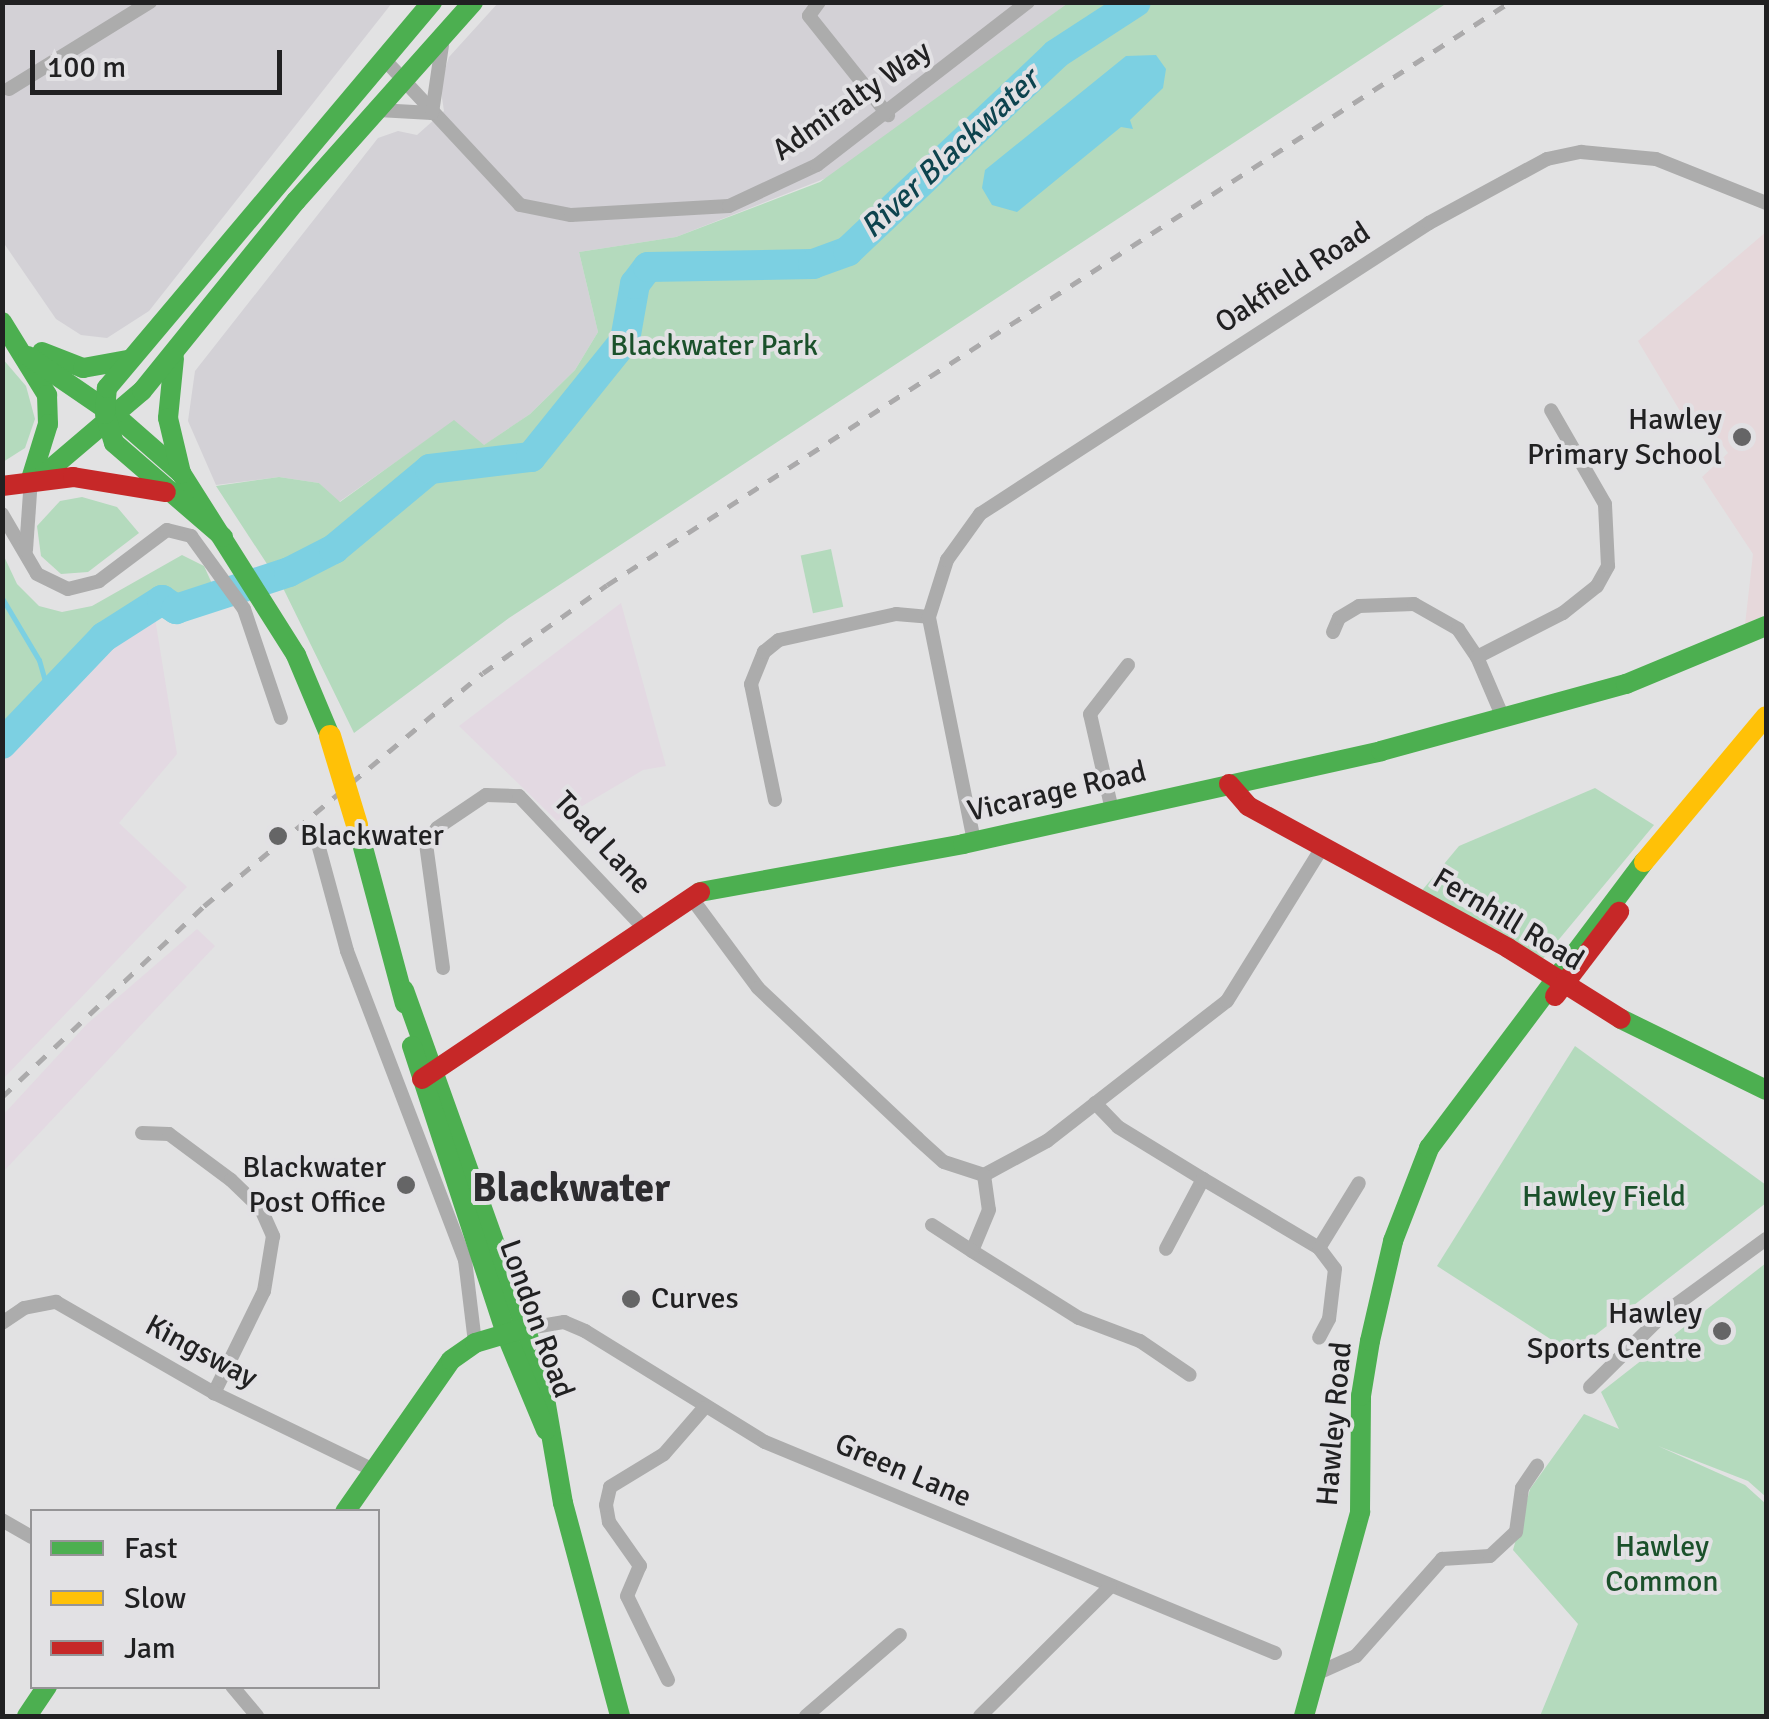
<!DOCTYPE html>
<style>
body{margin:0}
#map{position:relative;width:1769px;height:1719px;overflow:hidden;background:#e2e2e3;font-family:Signika,sans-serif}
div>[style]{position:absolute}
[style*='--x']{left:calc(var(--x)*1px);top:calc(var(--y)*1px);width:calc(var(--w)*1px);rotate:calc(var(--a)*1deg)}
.commercial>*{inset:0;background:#e3d9e2}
.built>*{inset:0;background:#d3d1d6}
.education>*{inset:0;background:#e6d8db}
.green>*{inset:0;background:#b4dabd;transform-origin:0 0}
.water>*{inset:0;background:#7cd0e2}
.stream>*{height:5px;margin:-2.5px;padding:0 2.5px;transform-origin:2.5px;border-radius:2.5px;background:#7cd0e2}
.river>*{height:30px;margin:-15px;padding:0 15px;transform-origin:15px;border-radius:15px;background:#7cd0e2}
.street>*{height:14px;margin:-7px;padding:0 7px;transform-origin:7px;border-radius:7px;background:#acacac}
.fast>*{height:20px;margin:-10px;padding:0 10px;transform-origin:10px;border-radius:10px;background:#4caf50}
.slow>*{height:20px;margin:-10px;padding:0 10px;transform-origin:10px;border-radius:10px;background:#ffc107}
.jam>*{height:20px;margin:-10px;padding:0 10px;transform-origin:10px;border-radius:10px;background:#c62828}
.rail>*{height:5px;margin-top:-2.5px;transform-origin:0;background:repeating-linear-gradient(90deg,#abaaab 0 12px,transparent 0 24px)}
.slow-bridge>*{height:22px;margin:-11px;padding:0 11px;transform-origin:11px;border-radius:11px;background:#ffc107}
.dots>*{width:28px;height:28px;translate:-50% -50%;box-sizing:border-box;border:5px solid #e2e1e4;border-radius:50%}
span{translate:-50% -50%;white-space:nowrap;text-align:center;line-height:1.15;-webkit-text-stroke:8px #e2e1e4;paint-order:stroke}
.street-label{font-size:30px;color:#212122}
.park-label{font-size:30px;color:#1b512b}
.poi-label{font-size:30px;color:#212122}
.right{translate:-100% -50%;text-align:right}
.left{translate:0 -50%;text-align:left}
.water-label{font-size:32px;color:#0d434e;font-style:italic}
.district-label{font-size:40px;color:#2d2c2f;font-weight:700}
.frame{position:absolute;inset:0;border:5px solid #212122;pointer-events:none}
.legend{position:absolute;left:30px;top:1509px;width:350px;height:180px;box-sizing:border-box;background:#e2e1e4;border:2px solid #959496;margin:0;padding:12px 18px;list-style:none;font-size:30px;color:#212122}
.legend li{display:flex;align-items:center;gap:20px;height:50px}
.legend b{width:50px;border:2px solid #959496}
.scale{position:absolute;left:30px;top:50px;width:252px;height:45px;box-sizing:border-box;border:5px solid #212122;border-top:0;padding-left:12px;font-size:30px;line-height:35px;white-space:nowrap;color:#212122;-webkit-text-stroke:8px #e2e1e4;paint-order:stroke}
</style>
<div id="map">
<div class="commercial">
<div style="clip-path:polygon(621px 603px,666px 766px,643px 770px,557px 821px,459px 726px)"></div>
<div style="clip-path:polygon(154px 612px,177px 754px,119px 823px,187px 887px,3px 1079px,3px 749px,18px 741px,107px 641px)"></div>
<div style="clip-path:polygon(197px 929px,215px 946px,3px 1172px,3px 1115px,87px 1024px)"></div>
</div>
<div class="built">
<div style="clip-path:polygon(2px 3px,392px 3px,149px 311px,107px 338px,81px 335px,56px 319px,3px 242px)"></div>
<div style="clip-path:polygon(498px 3px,1068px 3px,839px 173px,676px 237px,579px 252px,598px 332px,575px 370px,530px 414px,483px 446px,454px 421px,339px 502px,319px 483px,279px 477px,216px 485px,188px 421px,195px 371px,378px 138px,398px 131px,417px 135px,444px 111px,440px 85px,449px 57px)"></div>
</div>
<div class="education">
<div style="clip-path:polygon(1766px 232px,1766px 614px,1745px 625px,1753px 554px,1702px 477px,1728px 453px,1700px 413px,1686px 421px,1638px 341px)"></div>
</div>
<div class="green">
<div style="clip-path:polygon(1068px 3px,1447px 3px,509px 618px,354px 733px,284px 590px,216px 486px,279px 477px,319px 483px,340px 502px,454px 420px,484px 445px,530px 414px,575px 370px,598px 332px,579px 252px,676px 237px,820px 182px)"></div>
<div style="clip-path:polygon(2px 358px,26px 386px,35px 419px,25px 448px,3px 462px)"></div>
<div style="clip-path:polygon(82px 497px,117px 507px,139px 533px,88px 572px,61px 574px,41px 556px,37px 526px,60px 501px)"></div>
<div style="left:831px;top:549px;width:59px;height:31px;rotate:78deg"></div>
<div style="clip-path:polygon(2px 552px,17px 584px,39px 606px,62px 612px,92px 606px,182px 555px,204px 566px,214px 588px,184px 597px,159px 592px,99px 630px,3px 735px)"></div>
<div style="clip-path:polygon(1595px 788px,1654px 825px,1541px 961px,1419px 894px,1459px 846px)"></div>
<div style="clip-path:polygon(1575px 1046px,1766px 1185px,1766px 1203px,1572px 1353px,1437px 1266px)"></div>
<div style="clip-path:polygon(1766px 1263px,1766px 1497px,1748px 1481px,1658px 1446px,1745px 1485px,1766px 1504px,1766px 1716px,1540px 1716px,1578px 1624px,1513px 1550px,1530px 1489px,1584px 1414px,1619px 1429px,1601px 1392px)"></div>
</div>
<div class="water">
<div style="clip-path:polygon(1156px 55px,1166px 69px,1163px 88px,1130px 120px,1133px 129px,1121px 127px,1017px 212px,992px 205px,982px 188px,985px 170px,1126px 56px)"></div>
</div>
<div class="stream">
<div style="--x:2;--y:598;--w:72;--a:59.2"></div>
<div style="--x:39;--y:660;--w:36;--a:74"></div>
</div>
<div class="river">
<div style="--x:2;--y:744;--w:148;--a:-46.4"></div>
<div style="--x:104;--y:637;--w:69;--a:-32.5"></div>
<div style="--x:162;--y:600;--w:17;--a:33"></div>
<div style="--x:176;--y:609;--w:119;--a:-18.1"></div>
<div style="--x:289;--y:572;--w:51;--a:-27.1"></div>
<div style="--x:334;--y:549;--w:125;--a:-39.8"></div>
<div style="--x:430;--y:469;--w:102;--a:-6.8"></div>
<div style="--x:531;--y:457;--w:150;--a:-51.2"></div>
<div style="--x:625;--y:340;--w:57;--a:-79.9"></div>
<div style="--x:635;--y:284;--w:21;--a:-53"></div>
<div style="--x:648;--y:267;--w:165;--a:-1"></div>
<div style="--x:813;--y:264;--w:37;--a:-20"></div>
<div style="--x:848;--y:251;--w:286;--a:-43.4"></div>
<div style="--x:1056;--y:54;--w:95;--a:-33"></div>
</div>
<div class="street">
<div style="--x:819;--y:2;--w:17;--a:126"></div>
<div style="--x:809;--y:16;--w:127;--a:51.4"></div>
<div style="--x:383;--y:58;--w:201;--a:47"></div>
<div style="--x:520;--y:205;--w:52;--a:11.1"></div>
<div style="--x:571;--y:215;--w:158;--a:-3.3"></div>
<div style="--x:729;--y:206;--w:97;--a:-25"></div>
<div style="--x:817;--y:165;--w:267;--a:-37.7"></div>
<div style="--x:9;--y:89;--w:166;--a:-31.7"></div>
<div style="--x:378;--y:110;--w:54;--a:3.2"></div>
<div style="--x:432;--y:113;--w:69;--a:-81.6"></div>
<div style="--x:2;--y:514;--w:69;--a:59.7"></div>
<div style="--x:37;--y:574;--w:34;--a:26"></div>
<div style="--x:68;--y:589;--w:32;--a:-14"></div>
<div style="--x:99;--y:581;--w:85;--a:-36.9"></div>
<div style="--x:167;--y:530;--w:25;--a:14"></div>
<div style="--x:191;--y:536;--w:90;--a:54"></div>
<div style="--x:244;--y:609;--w:115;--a:71.3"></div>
<div style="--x:26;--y:550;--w:71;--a:-86"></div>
<div style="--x:1333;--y:632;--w:15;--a:-67"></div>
<div style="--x:1339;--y:618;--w:23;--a:-31"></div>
<div style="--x:1359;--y:606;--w:55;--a:-2.1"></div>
<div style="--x:1414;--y:604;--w:51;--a:29.6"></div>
<div style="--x:1458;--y:629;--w:34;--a:56"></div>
<div style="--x:1504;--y:720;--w:69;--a:-113.2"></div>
<div style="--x:1477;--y:657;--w:97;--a:-27.1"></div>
<div style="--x:1563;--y:613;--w:43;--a:-38.5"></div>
<div style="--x:1597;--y:586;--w:23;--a:-61"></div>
<div style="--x:1608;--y:566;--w:62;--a:-92.8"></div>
<div style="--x:1605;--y:504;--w:108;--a:-119.9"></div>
<div style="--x:775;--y:800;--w:118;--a:-101.7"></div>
<div style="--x:751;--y:684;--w:35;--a:-68"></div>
<div style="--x:764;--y:652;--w:19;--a:-39"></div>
<div style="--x:779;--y:640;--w:120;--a:-12.5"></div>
<div style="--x:896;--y:614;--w:33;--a:5"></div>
<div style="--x:1112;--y:810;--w:98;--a:-102.9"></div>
<div style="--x:1090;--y:714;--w:62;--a:-52.2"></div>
<div style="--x:974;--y:841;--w:228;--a:-101.4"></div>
<div style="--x:929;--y:617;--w:60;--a:-72.5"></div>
<div style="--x:947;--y:560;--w:57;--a:-54.3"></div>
<div style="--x:980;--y:514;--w:535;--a:-32.95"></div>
<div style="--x:1429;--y:223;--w:134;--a:-28.5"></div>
<div style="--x:1547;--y:159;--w:35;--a:-12"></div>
<div style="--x:1581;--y:152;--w:75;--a:5.3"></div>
<div style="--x:1656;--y:159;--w:118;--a:21.8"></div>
<div style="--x:318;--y:844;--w:111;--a:74.8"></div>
<div style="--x:347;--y:951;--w:331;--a:69.1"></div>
<div style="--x:465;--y:1260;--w:84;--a:83.1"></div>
<div style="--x:690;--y:896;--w:114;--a:53.5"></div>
<div style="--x:758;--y:988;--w:219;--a:43.3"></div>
<div style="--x:917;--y:1138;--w:36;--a:42"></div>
<div style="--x:944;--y:1162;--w:42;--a:18"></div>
<div style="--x:984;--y:1175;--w:72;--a:-28.4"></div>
<div style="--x:1047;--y:1141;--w:228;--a:-37.9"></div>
<div style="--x:1227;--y:1001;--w:180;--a:-58.2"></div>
<div style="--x:443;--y:968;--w:125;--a:-97.8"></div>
<div style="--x:426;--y:844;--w:19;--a:-55"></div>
<div style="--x:437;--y:828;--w:59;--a:-34"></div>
<div style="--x:486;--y:795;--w:33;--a:2"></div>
<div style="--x:519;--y:796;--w:180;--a:46.6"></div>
<div style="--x:1095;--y:1103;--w:33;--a:46"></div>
<div style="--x:1118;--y:1127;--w:100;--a:31.5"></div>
<div style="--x:1203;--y:1179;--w:79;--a:117.9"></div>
<div style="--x:142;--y:1133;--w:27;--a:2"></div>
<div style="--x:169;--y:1134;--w:77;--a:36.6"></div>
<div style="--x:231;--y:1180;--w:42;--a:44"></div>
<div style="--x:261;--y:1209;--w:30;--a:66"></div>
<div style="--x:273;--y:1236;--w:56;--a:99.3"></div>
<div style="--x:264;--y:1291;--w:114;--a:116.1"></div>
<div style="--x:984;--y:1175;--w:35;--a:82"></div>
<div style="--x:989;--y:1210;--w:44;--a:112.5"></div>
<div style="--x:972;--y:1251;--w:126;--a:32.1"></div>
<div style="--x:1079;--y:1318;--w:65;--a:20.7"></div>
<div style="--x:1140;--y:1341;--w:60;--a:34.2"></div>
<div style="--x:1203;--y:1179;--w:135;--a:30.7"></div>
<div style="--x:1319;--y:1248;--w:76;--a:-58.4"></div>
<div style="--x:932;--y:1225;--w:48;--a:33"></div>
<div style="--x:1319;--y:1248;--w:26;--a:53"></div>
<div style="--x:1335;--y:1269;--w:50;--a:96.8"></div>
<div style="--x:1329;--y:1319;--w:21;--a:118"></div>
<div style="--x:2;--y:1323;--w:27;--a:-34"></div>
<div style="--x:24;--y:1308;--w:33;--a:-11"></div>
<div style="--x:56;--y:1302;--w:182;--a:29.9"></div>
<div style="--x:214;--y:1393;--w:179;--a:25.8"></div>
<div style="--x:523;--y:1329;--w:42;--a:-9.7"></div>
<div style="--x:564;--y:1322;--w:23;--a:23"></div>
<div style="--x:585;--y:1331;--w:211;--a:31.7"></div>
<div style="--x:765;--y:1442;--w:552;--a:22.48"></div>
<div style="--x:1590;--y:1387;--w:107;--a:-44.6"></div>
<div style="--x:1666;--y:1312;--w:124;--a:-36.1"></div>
<div style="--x:2;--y:1520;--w:34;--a:30"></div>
<div style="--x:1320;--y:1672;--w:39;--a:-24"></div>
<div style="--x:1356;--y:1656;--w:130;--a:-48.4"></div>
<div style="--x:1442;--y:1559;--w:48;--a:-3.6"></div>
<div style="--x:1490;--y:1556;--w:35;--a:-43"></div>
<div style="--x:1516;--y:1532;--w:44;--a:-82.2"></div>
<div style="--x:1522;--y:1488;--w:27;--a:-56"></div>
<div style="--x:668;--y:1680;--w:93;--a:-116"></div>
<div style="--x:627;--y:1596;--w:33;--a:-67"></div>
<div style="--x:640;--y:1566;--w:54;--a:-125.2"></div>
<div style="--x:609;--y:1522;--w:17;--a:-100"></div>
<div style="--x:606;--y:1505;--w:18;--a:-77"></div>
<div style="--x:610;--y:1487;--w:63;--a:-31.4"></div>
<div style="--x:664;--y:1454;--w:61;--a:-49"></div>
<div style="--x:232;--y:1686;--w:39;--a:50"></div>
<div style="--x:806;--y:1716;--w:124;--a:-40.8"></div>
<div style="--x:980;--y:1716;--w:183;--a:-44.8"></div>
</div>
<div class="fast">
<div style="--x:2;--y:322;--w:86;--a:58.3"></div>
<div style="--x:47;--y:395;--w:29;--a:88"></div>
<div style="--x:48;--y:424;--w:58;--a:107.2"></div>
<div style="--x:42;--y:352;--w:44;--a:21.3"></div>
<div style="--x:83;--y:368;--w:46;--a:-10.1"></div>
<div style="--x:28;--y:356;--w:108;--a:34.4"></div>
<div style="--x:117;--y:417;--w:85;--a:41.2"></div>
<div style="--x:181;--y:473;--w:215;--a:57.7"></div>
<div style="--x:296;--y:655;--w:88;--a:67.2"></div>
<div style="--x:174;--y:358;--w:60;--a:95.7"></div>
<div style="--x:168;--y:418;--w:57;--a:76.7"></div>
<div style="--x:42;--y:476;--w:131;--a:-40.4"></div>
<div style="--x:142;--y:391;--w:245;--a:-51"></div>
<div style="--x:296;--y:201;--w:266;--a:-48.3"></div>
<div style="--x:223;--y:537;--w:144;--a:-139.2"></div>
<div style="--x:114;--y:443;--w:30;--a:-107"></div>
<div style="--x:105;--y:414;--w:26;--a:-86"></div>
<div style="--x:107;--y:388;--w:505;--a:-49.9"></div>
<div style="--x:357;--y:825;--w:185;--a:75"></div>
<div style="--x:700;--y:892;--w:267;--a:-10.3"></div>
<div style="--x:963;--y:844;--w:428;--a:-12.5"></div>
<div style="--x:1381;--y:751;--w:254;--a:-15.3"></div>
<div style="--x:1626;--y:684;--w:152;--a:-22.5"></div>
<div style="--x:404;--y:990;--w:404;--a:70.3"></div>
<div style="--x:540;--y:1370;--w:135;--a:80.2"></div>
<div style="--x:563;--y:1503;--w:220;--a:75"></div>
<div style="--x:1621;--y:1019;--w:161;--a:26.1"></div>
<div style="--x:412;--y:1046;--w:303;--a:71.9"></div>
<div style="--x:506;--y:1334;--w:104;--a:67.4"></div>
<div style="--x:345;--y:1512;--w:185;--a:-55.1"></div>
<div style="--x:451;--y:1360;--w:29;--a:-35"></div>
<div style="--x:475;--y:1343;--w:49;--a:-16.6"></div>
<div style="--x:27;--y:1716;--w:36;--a:-56"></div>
<div style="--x:1304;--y:1716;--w:212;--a:-74.6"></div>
<div style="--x:1360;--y:1512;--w:116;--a:-89.5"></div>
<div style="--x:1361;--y:1396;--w:56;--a:-80.7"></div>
<div style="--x:1370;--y:1341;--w:103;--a:-77"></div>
<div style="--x:1393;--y:1241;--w:100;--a:-68.8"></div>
<div style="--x:1429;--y:1148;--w:358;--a:-53.1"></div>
</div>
<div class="slow">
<div style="--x:1644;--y:862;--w:190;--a:-50.1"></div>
</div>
<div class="jam">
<div style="--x:2;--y:486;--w:72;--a:-7.2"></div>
<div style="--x:73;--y:477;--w:94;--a:9.2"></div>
<div style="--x:1229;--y:784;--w:29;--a:49"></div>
<div style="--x:1248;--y:806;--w:296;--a:28.6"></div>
<div style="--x:1508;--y:948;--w:133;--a:32.1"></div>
<div style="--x:1555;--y:996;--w:106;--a:-52.7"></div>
<div style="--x:422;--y:1079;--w:335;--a:-33.9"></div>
</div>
<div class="rail">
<div style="--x:2;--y:1097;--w:278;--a:-43.4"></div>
<div style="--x:204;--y:906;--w:363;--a:-39.9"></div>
<div style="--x:483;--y:673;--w:152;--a:-35.4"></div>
<div style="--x:607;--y:585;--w:1075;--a:-32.85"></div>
</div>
<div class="slow-bridge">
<div style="--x:330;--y:736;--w:93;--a:73.1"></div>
</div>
<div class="dots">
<div style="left:1742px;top:437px;background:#656566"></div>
<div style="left:278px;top:836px;background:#656566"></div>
<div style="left:406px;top:1185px;background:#656566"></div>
<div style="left:631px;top:1299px;background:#656566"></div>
<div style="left:1722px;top:1331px;background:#656566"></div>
</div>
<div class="street-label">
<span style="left:852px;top:101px;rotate:-35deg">Admiralty Way</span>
<span style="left:1293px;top:278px;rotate:-33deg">Oakfield Road</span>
<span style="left:1057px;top:792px;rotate:-13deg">Vicarage Road</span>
<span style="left:602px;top:843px;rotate:47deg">Toad Lane</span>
<span style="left:1508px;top:920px;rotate:31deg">Fernhill Road</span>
<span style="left:536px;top:1319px;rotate:70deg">London Road</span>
<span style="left:201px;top:1352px;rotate:28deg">Kingsway</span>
<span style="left:1335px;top:1424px;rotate:-85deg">Hawley Road</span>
<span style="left:903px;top:1471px;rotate:23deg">Green Lane</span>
</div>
<div class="park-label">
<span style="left:714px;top:346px">Blackwater Park</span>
<span style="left:1604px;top:1197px">Hawley Field</span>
<span style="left:1662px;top:1564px">Hawley<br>Common</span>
</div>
<div class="poi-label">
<span class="right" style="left:1722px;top:437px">Hawley<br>Primary School</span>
<span class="left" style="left:300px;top:836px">Blackwater</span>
<span class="right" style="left:386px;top:1185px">Blackwater<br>Post Office</span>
<span class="left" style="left:651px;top:1299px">Curves</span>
<span class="right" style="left:1702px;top:1331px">Hawley<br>Sports Centre</span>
</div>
<div class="water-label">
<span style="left:950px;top:154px;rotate:-43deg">River Blackwater</span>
</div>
<div class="district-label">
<span style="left:571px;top:1188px">Blackwater</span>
</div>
<div class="frame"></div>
<ul class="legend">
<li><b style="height:12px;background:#4caf50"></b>Fast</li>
<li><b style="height:12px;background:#ffc107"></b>Slow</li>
<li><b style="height:12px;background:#c62828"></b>Jam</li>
</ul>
<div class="scale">100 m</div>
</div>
